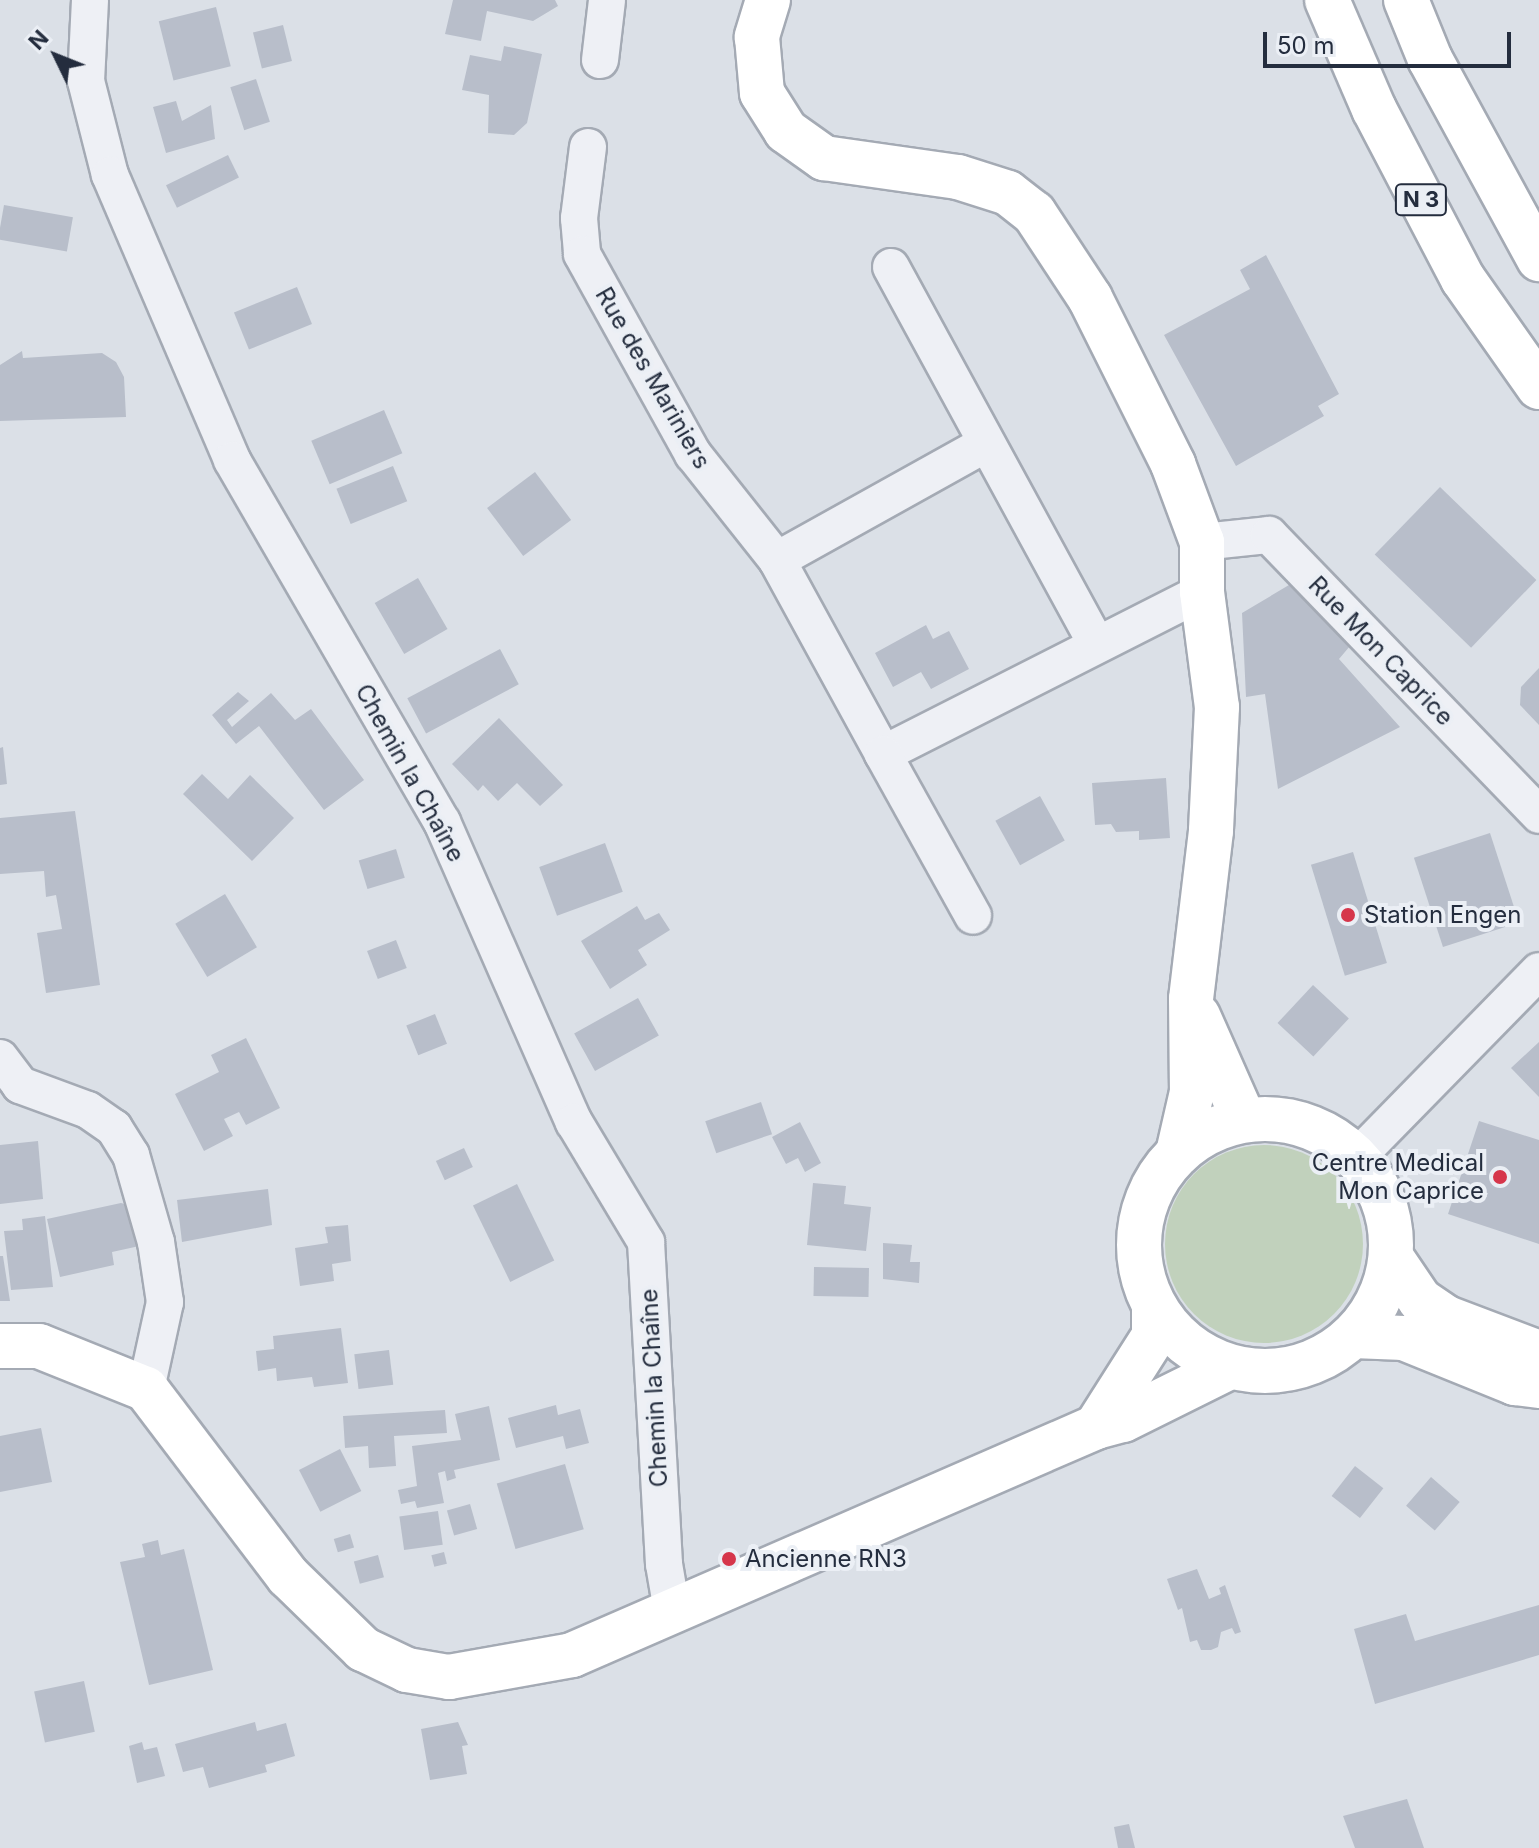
<!DOCTYPE html>
<meta charset="utf-8">
<style>
body{margin:0}
#map{position:relative;width:1539px;height:1848px;overflow:hidden;background:#dbe0e7;font-family:Inter,sans-serif}
div>[style]{position:absolute}
[style*='--x']{left:calc(var(--x)*1px);top:calc(var(--y)*1px);width:calc(var(--w)*1px);rotate:calc(var(--a)*1deg)}
.green>*{inset:0;background:#c1d1bc}
.round{border-radius:50%}
.building>*{inset:0;background:#b8beca;transform-origin:0 0}
.roads{filter:drop-shadow(2px 0 #a4aab4) drop-shadow(-2px 0 #a4aab4) drop-shadow(0 2px #a4aab4) drop-shadow(0 -2px #a4aab4)}
.street>*{height:36px;margin:-18px;padding:0 18px;transform-origin:18px;border-radius:18px;background:#eef0f5}
.secondary>*{height:44px;margin:-22px;padding:0 22px;transform-origin:22px;border-radius:22px;background:#fff}
.secondary>.ring{margin:-22px;padding:0;box-sizing:content-box;background:none;border:44px solid #fff;border-radius:50%}
.highway>*{height:44px;margin:-22px;padding:0 22px;transform-origin:22px;border-radius:22px;background:#fff}
.dots>*{width:22px;height:22px;translate:-50% -50%;box-sizing:border-box;border:4px solid #ebeff5;border-radius:50%}
span{translate:-50% -50%;white-space:nowrap;text-align:center;line-height:1.15;-webkit-text-stroke:8px #ebeff5;paint-order:stroke}
.shield-label span{padding:2px 6px;background:#ebeff5;border:2px solid;border-radius:6px;-webkit-text-stroke-width:0}
.shield-label{font-size:22px;color:#242d3e;font-weight:700}
.street-label{font-size:24px;color:#242d3e}
.poi-label{font-size:24px;color:#242d3e}
.left{translate:0 -50%;text-align:left}
.right{translate:-100% -50%;text-align:right}
.north{position:absolute;left:16px;top:16px;width:80px;height:80px;-webkit-text-stroke:6px #ebeff5;paint-order:stroke;rotate:313deg;font-size:22px;font-weight:700;line-height:32px;text-align:center;color:#242d3e}
.north::after{content:'';display:block;margin:auto;width:28px;height:36px;background:#242d3e;clip-path:polygon(50% 0,100% 100%,50% 72%,0 100%)}
.scale{position:absolute;left:1263px;top:32px;width:248px;height:36px;box-sizing:border-box;border:4px solid #242d3e;border-top:0;padding-left:10px;font-size:24px;line-height:28px;white-space:nowrap;color:#242d3e;-webkit-text-stroke:6px #ebeff5;paint-order:stroke}
</style>
<div id="map">
<div class="green">
<div class="round" style="left:1165px;top:1145px;width:198px;height:198px"></div>
</div>
<div class="building">
<div style="clip-path:polygon(453px 0,555px 0,558px 6px,533px 21px,487px 11px,481px 41px,445px 34px)"></div>
<div style="left:216px;top:7px;width:61px;height:59px;rotate:76deg"></div>
<div style="left:283px;top:25px;width:37px;height:31px;rotate:76deg"></div>
<div style="clip-path:polygon(504px 46px,542px 54px,527px 123px,514px 135px,488px 133px,489px 95px,462px 90px,470px 55px,501px 61px)"></div>
<div style="left:256px;top:79px;width:45px;height:27px;rotate:72deg"></div>
<div style="clip-path:polygon(176px 101px,182px 121px,211px 105px,215px 139px,166px 153px,153px 107px)"></div>
<div style="left:228px;top:155px;width:25px;height:69px;rotate:64deg"></div>
<div style="left:4px;top:205px;width:70px;height:35px;rotate:10deg"></div>
<div style="clip-path:polygon(1266px 255px,1339px 394px,1318px 406px,1324px 416px,1236px 466px,1164px 335px,1250px 289px,1240px 270px)"></div>
<div style="left:297px;top:287px;width:40px;height:68px;rotate:68deg"></div>
<div style="clip-path:polygon(22px 351px,23px 358px,102px 353px,116px 362px,124px 377px,126px 417px,0 421px,0 365px)"></div>
<div style="left:384px;top:410px;width:47px;height:79px;rotate:67deg"></div>
<div style="left:393px;top:466px;width:38px;height:61px;rotate:68deg"></div>
<div style="left:535px;top:472px;width:60px;height:60px;rotate:53deg"></div>
<div style="left:1440px;top:487px;width:134px;height:94px;rotate:44deg"></div>
<div style="left:418px;top:578px;width:59px;height:50px;rotate:60deg"></div>
<div style="clip-path:polygon(1289px 585px,1350px 646px,1339px 659px,1400px 727px,1278px 789px,1265px 694px,1246px 697px,1242px 613px)"></div>
<div style="clip-path:polygon(926px 625px,933px 639px,949px 631px,969px 669px,931px 689px,921px 672px,893px 687px,875px 653px)"></div>
<div style="left:500px;top:649px;width:40px;height:105px;rotate:62deg"></div>
<div style="clip-path:polygon(1539px 668px,1539px 725px,1520px 705px,1521px 687px)"></div>
<div style="clip-path:polygon(238px 692px,249px 701px,227px 720px,232px 727px,271px 693px,295px 720px,311px 709px,364px 780px,324px 810px,259px 726px,236px 744px,212px 715px)"></div>
<div style="clip-path:polygon(499px 718px,563px 785px,540px 806px,517px 783px,498px 801px,483px 785px,478px 791px,452px 764px)"></div>
<div style="clip-path:polygon(3px 747px,7px 784px,0 785px,0 748px)"></div>
<div style="clip-path:polygon(202px 774px,228px 799px,250px 775px,294px 818px,252px 861px,183px 794px)"></div>
<div style="clip-path:polygon(1166px 778px,1170px 838px,1139px 840px,1139px 831px,1116px 832px,1111px 824px,1095px 825px,1092px 783px)"></div>
<div style="left:1040px;top:796px;width:51px;height:51px;rotate:61deg"></div>
<div style="clip-path:polygon(75px 811px,100px 985px,46px 993px,37px 933px,62px 929px,56px 895px,46px 897px,44px 871px,0 874px,0 818px)"></div>
<div style="left:1490px;top:833px;width:94px;height:80px;rotate:72deg"></div>
<div style="left:605px;top:843px;width:52px;height:70px;rotate:70deg"></div>
<div style="left:396px;top:849px;width:30px;height:39px;rotate:73deg"></div>
<div style="left:1353px;top:852px;width:116px;height:44px;rotate:73deg"></div>
<div style="left:225px;top:894px;width:62px;height:58px;rotate:59deg"></div>
<div style="clip-path:polygon(637px 906px,645px 920px,659px 913px,670px 930px,638px 950px,647px 965px,610px 989px,581px 941px)"></div>
<div style="left:396px;top:940px;width:30px;height:31px;rotate:69deg"></div>
<div style="left:1313px;top:985px;width:49px;height:52px;rotate:43deg"></div>
<div style="left:638px;top:998px;width:43px;height:73px;rotate:61deg"></div>
<div style="left:435px;top:1014px;width:32px;height:31px;rotate:68deg"></div>
<div style="clip-path:polygon(246px 1038px,280px 1108px,246px 1125px,239px 1112px,224px 1119px,233px 1136px,204px 1151px,175px 1094px,219px 1072px,211px 1055px)"></div>
<div style="clip-path:polygon(1539px 1042px,1539px 1097px,1511px 1068px)"></div>
<div style="left:761px;top:1102px;width:34px;height:59px;rotate:71deg"></div>
<div style="clip-path:polygon(1479px 1121px,1539px 1140px,1539px 1244px,1448px 1214px)"></div>
<div style="clip-path:polygon(800px 1122px,821px 1163px,805px 1172px,798px 1158px,786px 1164px,772px 1137px)"></div>
<div style="clip-path:polygon(38px 1141px,43px 1199px,0 1204px,0 1145px)"></div>
<div style="left:464px;top:1148px;width:21px;height:31px;rotate:65deg"></div>
<div style="clip-path:polygon(813px 1183px,846px 1186px,844px 1204px,871px 1207px,866px 1251px,807px 1245px)"></div>
<div style="left:517px;top:1184px;width:85px;height:49px;rotate:64deg"></div>
<div style="clip-path:polygon(268px 1189px,272px 1225px,182px 1242px,177px 1200px)"></div>
<div style="clip-path:polygon(121px 1203px,138px 1208px,144px 1245px,112px 1252px,114px 1265px,60px 1277px,47px 1219px)"></div>
<div style="clip-path:polygon(45px 1216px,53px 1287px,11px 1290px,4px 1231px,23px 1230px,22px 1219px)"></div>
<div style="clip-path:polygon(348px 1225px,351px 1261px,332px 1264px,334px 1281px,300px 1286px,295px 1248px,328px 1243px,325px 1227px)"></div>
<div style="clip-path:polygon(883px 1243px,912px 1245px,910px 1262px,920px 1262px,919px 1283px,883px 1279px)"></div>
<div style="clip-path:polygon(0 1256px,3px 1256px,10px 1301px,0 1301px)"></div>
<div style="left:814px;top:1267px;width:55px;height:29px;rotate:1deg"></div>
<div style="clip-path:polygon(341px 1328px,348px 1383px,314px 1387px,312px 1377px,277px 1381px,276px 1368px,258px 1371px,256px 1351px,274px 1349px,273px 1336px)"></div>
<div style="left:389px;top:1350px;width:35px;height:35px;rotate:83deg"></div>
<div style="clip-path:polygon(556px 1405px,558px 1415px,580px 1409px,589px 1443px,566px 1449px,563px 1436px,516px 1448px,508px 1418px)"></div>
<div style="clip-path:polygon(489px 1406px,500px 1460px,454px 1470px,456px 1478px,447px 1481px,445px 1471px,438px 1473px,444px 1503px,417px 1508px,415px 1501px,401px 1504px,398px 1490px,417px 1486px,412px 1446px,461px 1440px,455px 1414px)"></div>
<div style="clip-path:polygon(445px 1410px,447px 1433px,394px 1436px,396px 1466px,369px 1468px,368px 1446px,345px 1448px,343px 1416px)"></div>
<div style="clip-path:polygon(41px 1428px,52px 1482px,0 1492px,0 1436px)"></div>
<div style="left:340px;top:1449px;width:47px;height:46px;rotate:63deg"></div>
<div style="left:565px;top:1464px;width:68px;height:71px;rotate:74deg"></div>
<div style="left:1355px;top:1466px;width:36px;height:38px;rotate:38deg"></div>
<div style="left:1431px;top:1477px;width:38px;height:38px;rotate:41deg"></div>
<div style="left:470px;top:1504px;width:26px;height:24px;rotate:74deg"></div>
<div style="left:438px;top:1511px;width:34px;height:39px;rotate:82deg"></div>
<div style="left:350px;top:1534px;width:14px;height:17px;rotate:73deg"></div>
<div style="clip-path:polygon(158px 1540px,161px 1555px,184px 1549px,213px 1670px,149px 1685px,120px 1562px,145px 1557px,142px 1544px)"></div>
<div style="left:444px;top:1552px;width:12px;height:13px;rotate:76deg"></div>
<div style="left:378px;top:1555px;width:23px;height:25px;rotate:75deg"></div>
<div style="clip-path:polygon(1197px 1569px,1209px 1599px,1221px 1594px,1219px 1588px,1225px 1585px,1241px 1632px,1235px 1634px,1232px 1628px,1221px 1632px,1218px 1647px,1211px 1650px,1201px 1650px,1197px 1640px,1190px 1642px,1182px 1608px,1178px 1610px,1167px 1579px)"></div>
<div style="clip-path:polygon(1539px 1605px,1539px 1655px,1375px 1704px,1354px 1629px,1406px 1614px,1415px 1641px)"></div>
<div style="left:84px;top:1681px;width:52px;height:51px;rotate:78deg"></div>
<div style="clip-path:polygon(255px 1722px,257px 1731px,286px 1723px,295px 1756px,265px 1765px,267px 1772px,209px 1788px,203px 1767px,183px 1772px,175px 1744px)"></div>
<div style="clip-path:polygon(458px 1722px,468px 1745px,462px 1746px,467px 1774px,430px 1780px,421px 1729px)"></div>
<div style="clip-path:polygon(142px 1742px,144px 1750px,157px 1747px,165px 1776px,137px 1783px,129px 1746px)"></div>
<div style="clip-path:polygon(1407px 1799px,1424px 1848px,1355px 1848px,1343px 1816px)"></div>
<div style="clip-path:polygon(1129px 1824px,1135px 1848px,1118px 1848px,1114px 1827px)"></div>
</div>
<div class="roads">
<div class="street">
<div style="--x:90;--y:0;--w:81;--a:92.8"></div>
<div style="--x:86;--y:81;--w:97;--a:75.7"></div>
<div style="--x:110;--y:175;--w:310;--a:66.8"></div>
<div style="--x:232;--y:460;--w:419;--a:59.9"></div>
<div style="--x:442;--y:822;--w:328;--a:66.3"></div>
<div style="--x:574;--y:1122;--w:140;--a:59"></div>
<div style="--x:646;--y:1242;--w:323;--a:86.8"></div>
<div style="--x:664;--y:1564;--w:48;--a:80.3"></div>
<div style="--x:600;--y:60;--w:60;--a:-83.3"></div>
<div style="--x:588;--y:147;--w:72;--a:97.2"></div>
<div style="--x:579;--y:218;--w:36;--a:85"></div>
<div style="--x:582;--y:254;--w:229;--a:61"></div>
<div style="--x:693;--y:454;--w:135;--a:51.6"></div>
<div style="--x:777;--y:560;--w:221;--a:61.3"></div>
<div style="--x:883;--y:754;--w:358;--a:-26.9"></div>
<div style="--x:891;--y:267;--w:430;--a:61.4"></div>
<div style="--x:1202;--y:542;--w:67;--a:-6"></div>
<div style="--x:1269;--y:535;--w:389;--a:46"></div>
<div style="--x:777;--y:560;--w:237;--a:-29.1"></div>
<div style="--x:883;--y:754;--w:185;--a:60.9"></div>
<div style="--x:0;--y:1058;--w:34;--a:53"></div>
<div style="--x:20;--y:1085;--w:72;--a:20.2"></div>
<div style="--x:88;--y:1110;--w:32;--a:35"></div>
<div style="--x:114;--y:1128;--w:32;--a:58"></div>
<div style="--x:131;--y:1155;--w:91;--a:74"></div>
<div style="--x:156;--y:1242;--w:61;--a:81.5"></div>
<div style="--x:165;--y:1302;--w:89;--a:102.3"></div>
<div style="--x:1357;--y:1157;--w:260;--a:-45.6"></div>
</div>
<div class="secondary">
<div style="--x:768;--y:0;--w:39;--a:107"></div>
<div style="--x:757;--y:37;--w:56;--a:84.9"></div>
<div style="--x:762;--y:93;--w:45;--a:57.7"></div>
<div style="--x:786;--y:131;--w:47;--a:35.4"></div>
<div style="--x:824;--y:158;--w:135;--a:8.1"></div>
<div style="--x:958;--y:177;--w:52;--a:17.7"></div>
<div style="--x:1008;--y:193;--w:33;--a:38"></div>
<div style="--x:1034;--y:213;--w:102;--a:56.6"></div>
<div style="--x:1090;--y:298;--w:186;--a:63.4"></div>
<div style="--x:1173;--y:464;--w:83;--a:69.6"></div>
<div style="--x:1202;--y:542;--w:50;--a:90"></div>
<div style="--x:1202;--y:592;--w:116;--a:82.6"></div>
<div style="--x:1217;--y:707;--w:124;--a:92.8"></div>
<div style="--x:1211;--y:831;--w:169;--a:96.8"></div>
<div style="--x:1191;--y:999;--w:93;--a:89.4"></div>
<div style="--x:1192;--y:1092;--w:63;--a:102.9"></div>
<div style="--x:1198;--y:1016;--w:114;--a:66.1"></div>
<div class="ring" style="left:1139px;top:1119px;width:208px;height:208px"></div>
<div style="--x:1391;--y:1257;--w:52;--a:56"></div>
<div style="--x:1420;--y:1300;--w:32;--a:34"></div>
<div style="--x:1447;--y:1318;--w:98;--a:20.8"></div>
<div style="--x:1353;--y:1336;--w:51;--a:2.2"></div>
<div style="--x:1404;--y:1338;--w:120;--a:22.1"></div>
<div style="--x:1515;--y:1383;--w:24;--a:7"></div>
<div style="--x:0;--y:1346;--w:39;--a:0"></div>
<div style="--x:39;--y:1346;--w:115;--a:21.9"></div>
<div style="--x:146;--y:1389;--w:235;--a:52.8"></div>
<div style="--x:288;--y:1576;--w:105;--a:44.2"></div>
<div style="--x:363;--y:1649;--w:49;--a:25.5"></div>
<div style="--x:407;--y:1670;--w:43;--a:9.5"></div>
<div style="--x:449;--y:1677;--w:125;--a:-10.1"></div>
<div style="--x:572;--y:1655;--w:571;--a:-23.51"></div>
<div style="--x:1096;--y:1427;--w:28;--a:-15"></div>
<div style="--x:1123;--y:1420;--w:119;--a:-26.4"></div>
<div style="--x:1096;--y:1427;--w:108;--a:-57.5"></div>
<div style="--x:1154;--y:1336;--w:28;--a:-90"></div>
</div>
<div class="highway">
<div style="--x:1327;--y:0;--w:119;--a:66.7"></div>
<div style="--x:1374;--y:109;--w:192;--a:62.4"></div>
<div style="--x:1463;--y:279;--w:132;--a:54.9"></div>
<div style="--x:1406;--y:0;--w:64;--a:67.9"></div>
<div style="--x:1430;--y:59;--w:228;--a:61.4"></div>
</div>
</div>
<div class="dots">
<div style="left:1348px;top:915px;background:#d6364b"></div>
<div style="left:1500px;top:1177px;background:#d6364b"></div>
<div style="left:729px;top:1559px;background:#d6364b"></div>
</div>
<div class="shield-label">
<span style="left:1421px;top:200px">N 3</span>
</div>
<div class="street-label">
<span style="left:653px;top:378px;rotate:60deg">Rue des Mariniers</span>
<span style="left:1381px;top:651px;rotate:46deg">Rue Mon Caprice</span>
<span style="left:410px;top:773px;rotate:61deg">Chemin la Chaîne</span>
<span style="left:654px;top:1388px;rotate:-93deg">Chemin la Chaîne</span>
</div>
<div class="poi-label">
<span class="left" style="left:1364px;top:915px">Station Engen</span>
<span class="right" style="left:1484px;top:1177px">Centre Medical<br>Mon Caprice</span>
<span class="left" style="left:745px;top:1559px">Ancienne RN3</span>
</div>
<div class="north">N</div>
<div class="scale">50 m</div>
</div>
